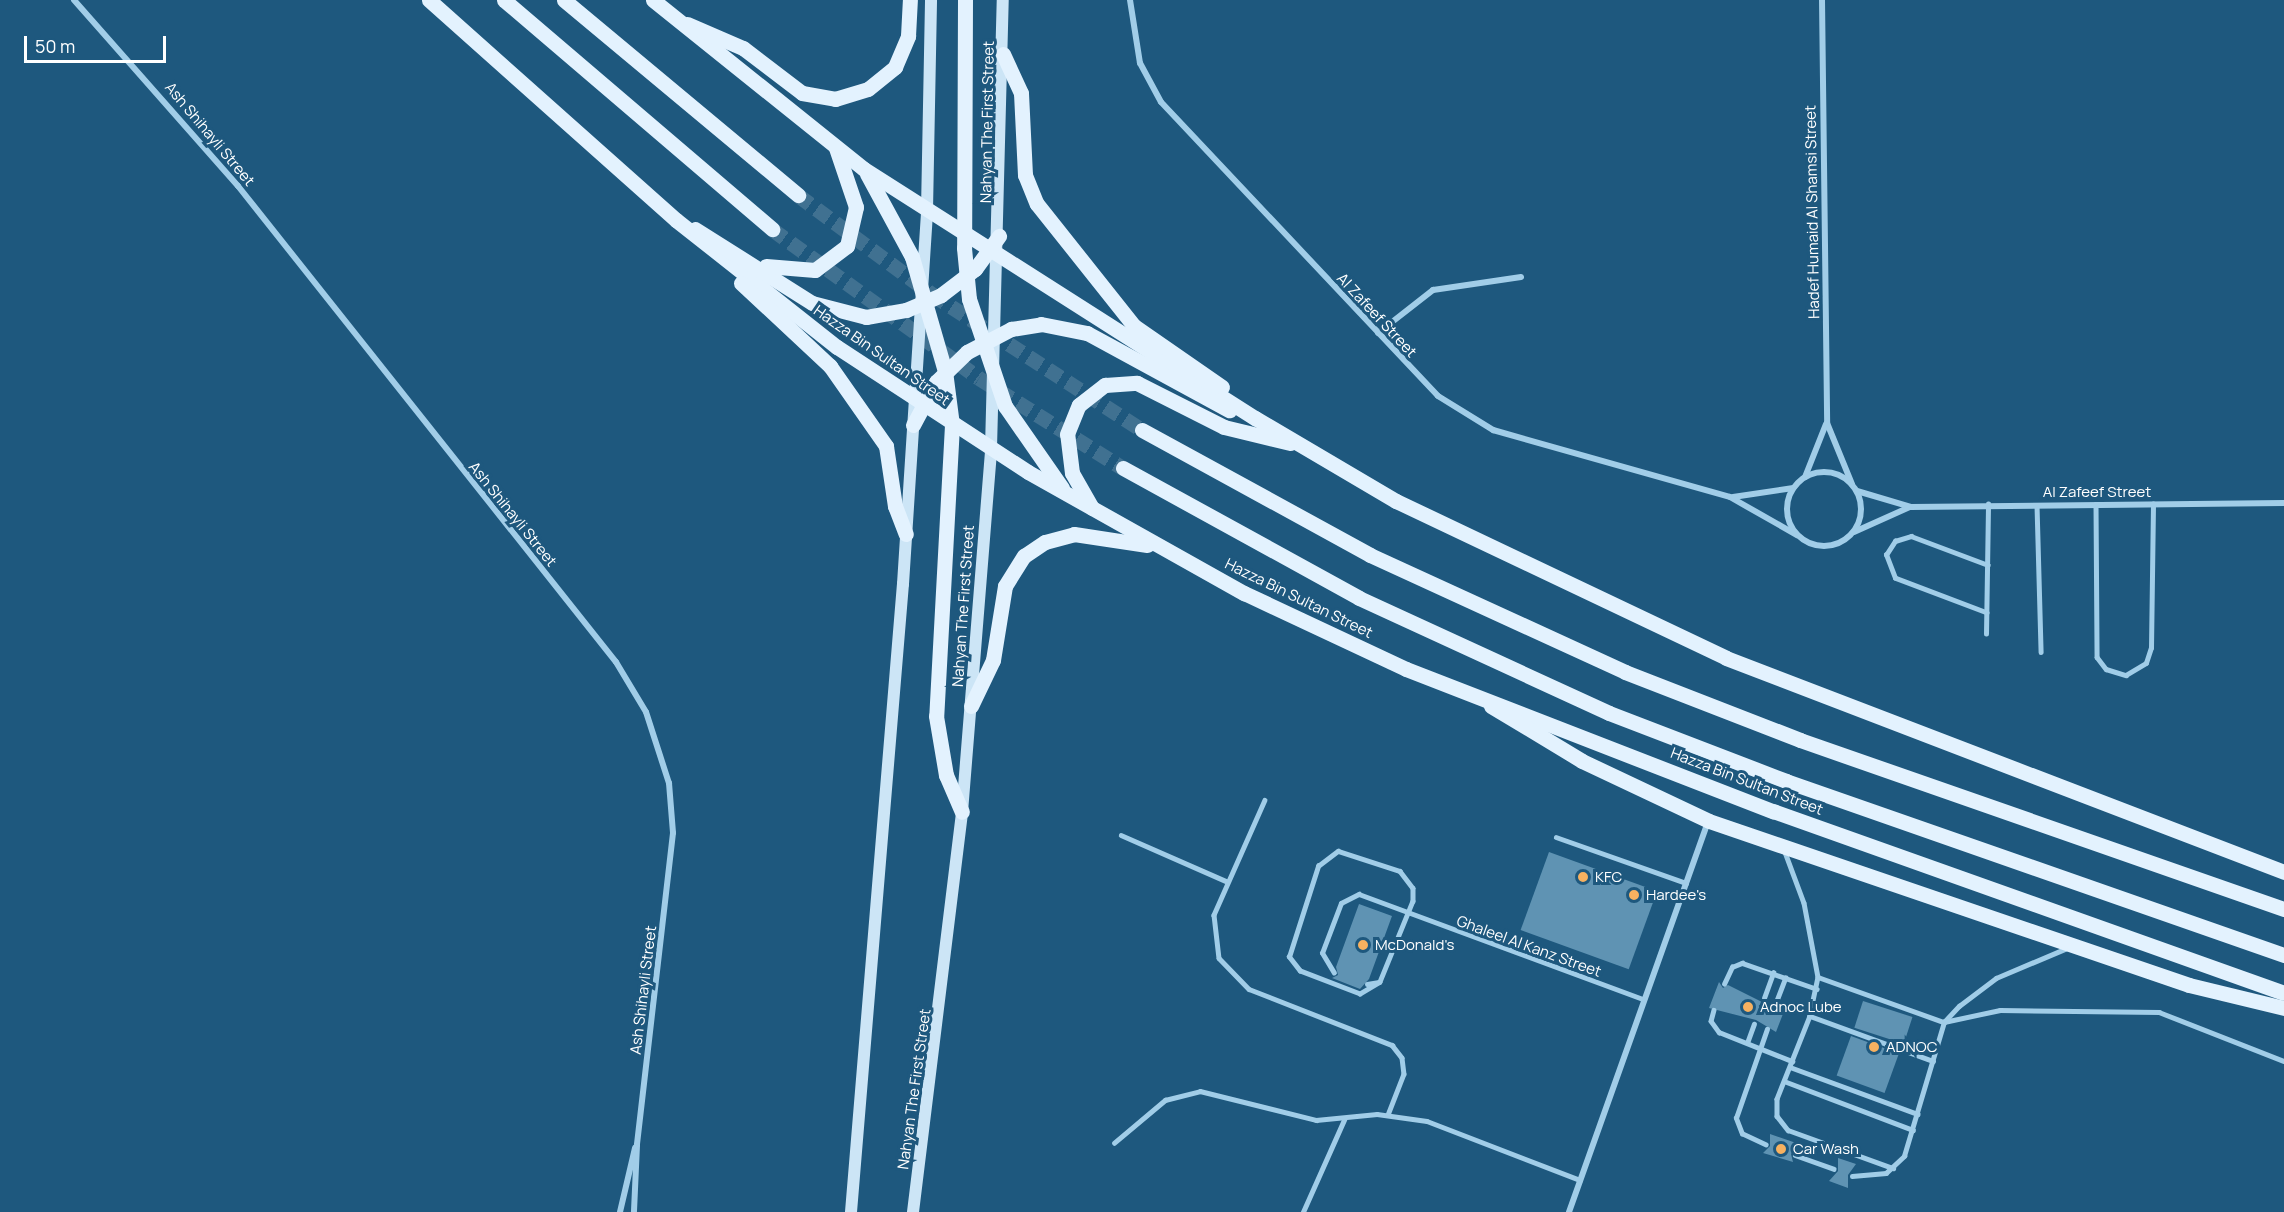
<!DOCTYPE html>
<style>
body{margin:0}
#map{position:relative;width:2284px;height:1212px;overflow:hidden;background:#1e587e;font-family:Manrope,sans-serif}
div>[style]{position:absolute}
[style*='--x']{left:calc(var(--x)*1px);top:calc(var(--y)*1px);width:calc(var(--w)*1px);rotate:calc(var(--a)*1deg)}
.building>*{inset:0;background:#5f93b3;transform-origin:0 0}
.primary-tunnel>*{height:15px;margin-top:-7.5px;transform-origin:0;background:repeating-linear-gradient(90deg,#407191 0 15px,transparent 0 23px)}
.lane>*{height:4.5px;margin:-2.25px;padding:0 2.25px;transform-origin:2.25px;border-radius:2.25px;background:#a1cde8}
.street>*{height:6px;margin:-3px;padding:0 3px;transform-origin:3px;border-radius:3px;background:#a1cde8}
.street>.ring{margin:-3px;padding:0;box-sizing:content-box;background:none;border:6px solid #a1cde8;border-radius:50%}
.secondary>*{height:12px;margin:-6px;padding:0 6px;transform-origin:6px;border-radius:6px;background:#cce5f6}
.primary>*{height:15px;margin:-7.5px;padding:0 7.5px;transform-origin:7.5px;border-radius:7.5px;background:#e3f2fe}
.dots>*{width:16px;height:16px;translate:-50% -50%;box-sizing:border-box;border:3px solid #1e587e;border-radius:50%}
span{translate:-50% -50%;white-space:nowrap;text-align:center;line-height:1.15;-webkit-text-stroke:6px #1e587e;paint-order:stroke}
.street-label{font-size:15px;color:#fff}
.poi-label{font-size:15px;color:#fff}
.left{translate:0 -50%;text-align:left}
.scale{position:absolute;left:24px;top:36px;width:142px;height:27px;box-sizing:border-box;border:3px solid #fff;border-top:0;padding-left:8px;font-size:18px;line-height:21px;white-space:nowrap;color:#fff;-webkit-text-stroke:4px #1e587e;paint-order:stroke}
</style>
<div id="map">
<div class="building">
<div style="left:1549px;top:852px;width:115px;height:83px;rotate:20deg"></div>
<div style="clip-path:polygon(1359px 904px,1392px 916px,1369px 979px,1360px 989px,1332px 978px,1338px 975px,1336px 967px)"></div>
<div style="clip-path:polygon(1719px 982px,1723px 988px,1728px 985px,1762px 1002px,1786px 1006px,1776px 1032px,1756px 1020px,1709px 1008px)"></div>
<div style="left:1863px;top:1001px;width:52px;height:28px;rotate:18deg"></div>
<div style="left:1851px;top:1036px;width:51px;height:42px;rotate:20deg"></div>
<div style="clip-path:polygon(1770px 1134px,1799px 1144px,1791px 1154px,1793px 1162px,1763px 1153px,1770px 1146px)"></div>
<div style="clip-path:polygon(1838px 1158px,1856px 1164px,1848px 1175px,1848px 1188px,1829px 1181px,1838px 1171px)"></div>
</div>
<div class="primary-tunnel">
<div style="--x:798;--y:195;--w:167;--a:36.5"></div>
<div style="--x:932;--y:294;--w:250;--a:32.9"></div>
<div style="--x:772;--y:229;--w:255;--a:35.7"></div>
<div style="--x:979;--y:378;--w:170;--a:32"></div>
</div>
<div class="lane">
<div style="--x:2096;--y:504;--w:153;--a:89.6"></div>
<div style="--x:2097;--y:657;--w:15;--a:53"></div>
<div style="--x:2106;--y:669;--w:21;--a:17"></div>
<div style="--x:2126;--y:675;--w:23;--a:-31"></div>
<div style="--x:2146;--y:663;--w:16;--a:-72"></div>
<div style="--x:2151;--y:648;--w:144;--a:-89.2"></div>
<div style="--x:2037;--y:505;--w:147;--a:88.4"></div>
<div style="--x:1987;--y:613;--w:98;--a:-159.2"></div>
<div style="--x:1895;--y:578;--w:25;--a:-111"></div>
<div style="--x:1886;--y:555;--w:17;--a:-57"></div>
<div style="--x:1895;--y:541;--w:17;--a:-17"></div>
<div style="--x:1911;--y:536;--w:82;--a:20.6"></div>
<div style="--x:1986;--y:634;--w:130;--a:-89.1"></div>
<div style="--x:1265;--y:800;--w:126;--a:113.9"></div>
<div style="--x:1214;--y:915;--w:43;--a:83.4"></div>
<div style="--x:1219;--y:958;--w:43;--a:45.9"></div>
<div style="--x:1249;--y:989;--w:154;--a:21.4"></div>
<div style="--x:1392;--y:1045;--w:16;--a:52"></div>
<div style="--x:1402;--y:1058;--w:16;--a:83"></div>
<div style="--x:1404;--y:1074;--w:44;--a:111.3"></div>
<div style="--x:1121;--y:835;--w:115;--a:23.7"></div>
<div style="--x:1556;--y:837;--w:138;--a:19.5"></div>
<div style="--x:1338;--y:851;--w:65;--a:17.9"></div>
<div style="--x:1400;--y:871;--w:21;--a:53"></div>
<div style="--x:1413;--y:888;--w:13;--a:90"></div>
<div style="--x:1413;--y:901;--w:87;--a:112.2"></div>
<div style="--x:1380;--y:982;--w:23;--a:149"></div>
<div style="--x:1360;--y:994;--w:64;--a:-159"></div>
<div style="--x:1300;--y:971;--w:18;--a:-128"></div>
<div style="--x:1289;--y:957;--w:96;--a:-72.3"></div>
<div style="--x:1318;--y:866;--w:25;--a:-37"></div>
<div style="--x:1785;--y:852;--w:54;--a:69.6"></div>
<div style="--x:1804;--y:903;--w:75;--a:79.3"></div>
<div style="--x:1818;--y:977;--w:40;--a:102"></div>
<div style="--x:1810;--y:1016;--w:89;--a:111.7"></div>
<div style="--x:1777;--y:1099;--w:17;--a:90"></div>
<div style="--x:1777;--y:1116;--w:18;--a:52"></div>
<div style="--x:1788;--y:1130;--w:112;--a:19.9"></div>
<div style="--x:1334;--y:973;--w:23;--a:-121"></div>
<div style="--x:1322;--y:953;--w:53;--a:-69.2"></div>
<div style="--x:1341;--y:903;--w:20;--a:-27"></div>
<div style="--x:1359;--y:894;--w:303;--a:20.3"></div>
<div style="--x:1818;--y:977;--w:134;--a:19.7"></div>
<div style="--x:1944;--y:1022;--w:57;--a:-12.1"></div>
<div style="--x:2000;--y:1010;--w:159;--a:0.7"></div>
<div style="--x:2159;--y:1012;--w:134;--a:21.4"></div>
<div style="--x:1367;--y:984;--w:12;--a:-9"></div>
<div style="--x:1724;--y:984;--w:19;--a:-65"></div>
<div style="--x:1732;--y:967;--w:11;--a:-22"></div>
<div style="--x:1742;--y:963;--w:79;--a:19.1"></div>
<div style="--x:1764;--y:998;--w:27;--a:-70"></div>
<div style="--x:1776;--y:1002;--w:26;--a:-69"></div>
<div style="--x:1714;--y:1010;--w:11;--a:105"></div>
<div style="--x:1711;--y:1021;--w:14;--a:54"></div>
<div style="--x:1719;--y:1032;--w:79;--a:21.7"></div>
<div style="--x:1810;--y:1016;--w:131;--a:20.1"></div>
<div style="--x:1747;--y:1043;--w:20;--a:-70"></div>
<div style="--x:1790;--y:1067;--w:136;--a:20.2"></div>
<div style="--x:1784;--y:1081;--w:138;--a:20.8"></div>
<div style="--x:1114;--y:1143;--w:67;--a:-40.1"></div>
<div style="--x:1165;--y:1100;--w:36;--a:-14"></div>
<div style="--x:1200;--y:1091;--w:120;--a:14"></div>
<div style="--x:1316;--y:1120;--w:61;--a:-5.6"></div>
<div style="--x:1377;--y:1114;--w:50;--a:8"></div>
<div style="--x:1427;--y:1121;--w:164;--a:21.1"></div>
<div style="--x:1766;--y:1145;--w:26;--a:-155"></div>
<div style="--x:1742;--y:1134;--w:17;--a:-111"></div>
<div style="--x:1736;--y:1118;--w:94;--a:-70.8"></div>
<div style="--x:1795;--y:1155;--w:41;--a:19.7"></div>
<div style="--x:1852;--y:1176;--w:34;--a:-5"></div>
<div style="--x:1886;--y:1173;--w:25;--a:-43"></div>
<div style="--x:1904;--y:1156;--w:140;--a:-73.4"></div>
<div style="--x:1944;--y:1022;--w:22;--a:-47"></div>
<div style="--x:1959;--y:1006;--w:46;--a:-37.1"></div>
<div style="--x:1996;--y:978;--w:77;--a:-22.9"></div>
<div style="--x:1303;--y:1212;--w:101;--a:-66"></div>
</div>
<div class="street">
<div style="--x:74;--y:0;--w:248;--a:48.6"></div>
<div style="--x:238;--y:186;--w:608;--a:51.55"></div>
<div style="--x:616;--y:662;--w:58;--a:59"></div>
<div style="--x:646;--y:712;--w:75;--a:72.1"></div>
<div style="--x:669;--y:783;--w:50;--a:85.4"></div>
<div style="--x:673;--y:833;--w:314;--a:96.6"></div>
<div style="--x:637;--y:1145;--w:67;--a:92.6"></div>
<div style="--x:1130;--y:0;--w:64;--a:81"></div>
<div style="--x:1140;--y:63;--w:44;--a:61.7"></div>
<div style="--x:1161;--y:102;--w:404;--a:46.7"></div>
<div style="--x:1438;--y:396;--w:65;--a:31.7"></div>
<div style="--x:1493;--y:430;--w:246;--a:15.8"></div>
<div style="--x:1730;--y:497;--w:77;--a:29.6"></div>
<div style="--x:1822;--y:0;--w:423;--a:89.3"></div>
<div style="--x:1827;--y:423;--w:66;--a:67.7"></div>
<div style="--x:1378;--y:333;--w:70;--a:-38"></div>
<div style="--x:1433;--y:290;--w:89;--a:-8.4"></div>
<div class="ring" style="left:1787px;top:472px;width:68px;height:68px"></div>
<div style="--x:1805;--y:477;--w:57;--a:-68.4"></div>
<div style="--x:1857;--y:491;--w:56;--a:16.5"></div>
<div style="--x:1911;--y:507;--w:373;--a:-0.6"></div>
<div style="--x:1733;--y:497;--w:61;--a:-8.5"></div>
<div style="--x:1854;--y:532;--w:61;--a:-24.1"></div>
<div style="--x:620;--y:1212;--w:66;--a:-76.8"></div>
<div style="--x:1569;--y:1212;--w:414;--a:-70.4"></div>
</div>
<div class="secondary">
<div style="--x:851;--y:1212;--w:630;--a:-85.27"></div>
<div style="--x:903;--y:584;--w:375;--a:-86.3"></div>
<div style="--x:927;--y:210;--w:210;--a:-88.9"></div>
<div style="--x:913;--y:1212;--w:403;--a:-83"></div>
<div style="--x:962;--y:812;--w:365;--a:-85.4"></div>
<div style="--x:991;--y:448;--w:448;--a:-88.5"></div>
</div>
<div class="primary">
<div style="--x:429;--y:0;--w:331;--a:41.7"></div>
<div style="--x:676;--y:220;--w:205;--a:38.3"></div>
<div style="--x:837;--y:347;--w:228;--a:33.2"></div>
<div style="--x:1028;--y:472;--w:248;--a:29.3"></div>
<div style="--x:1244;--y:593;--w:179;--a:25.1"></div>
<div style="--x:1406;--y:669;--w:394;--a:21.2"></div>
<div style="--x:1773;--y:811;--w:542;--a:19.6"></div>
<div style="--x:504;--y:0;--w:353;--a:40.5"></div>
<div style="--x:564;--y:0;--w:305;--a:39.8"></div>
<div style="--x:653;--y:0;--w:270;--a:38.7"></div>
<div style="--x:864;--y:169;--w:464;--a:32.5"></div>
<div style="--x:1255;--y:418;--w:164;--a:30.5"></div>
<div style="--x:1396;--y:501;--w:365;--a:25.4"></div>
<div style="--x:1726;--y:658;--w:598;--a:20.98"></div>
<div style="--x:965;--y:0;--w:248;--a:90.2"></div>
<div style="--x:964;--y:248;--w:51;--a:84.4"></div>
<div style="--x:969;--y:299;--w:113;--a:71.4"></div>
<div style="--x:1005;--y:406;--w:100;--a:55.2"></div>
<div style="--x:687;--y:24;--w:61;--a:23.2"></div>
<div style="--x:743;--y:48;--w:74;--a:37.3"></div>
<div style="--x:802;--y:93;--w:34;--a:10"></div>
<div style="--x:835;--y:99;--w:34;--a:-17"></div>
<div style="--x:868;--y:89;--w:35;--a:-39"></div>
<div style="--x:895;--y:67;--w:34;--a:-67"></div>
<div style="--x:908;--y:36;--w:36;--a:-87"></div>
<div style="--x:1003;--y:54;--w:43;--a:65.2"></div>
<div style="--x:1021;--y:93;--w:82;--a:87.2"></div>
<div style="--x:1025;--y:175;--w:31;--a:68"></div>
<div style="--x:1037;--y:204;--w:156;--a:51.5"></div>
<div style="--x:1134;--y:326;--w:107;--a:34.7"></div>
<div style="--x:867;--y:174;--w:94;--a:61.5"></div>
<div style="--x:912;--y:257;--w:119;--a:73.9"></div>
<div style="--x:945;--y:371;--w:54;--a:82.6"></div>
<div style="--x:952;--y:425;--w:291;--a:93.1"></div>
<div style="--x:936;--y:716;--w:60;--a:80.4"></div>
<div style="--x:946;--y:775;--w:40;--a:66.6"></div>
<div style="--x:695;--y:229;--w:138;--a:32.3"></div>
<div style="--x:812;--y:303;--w:56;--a:14.5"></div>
<div style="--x:866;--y:317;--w:41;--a:-9.9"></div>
<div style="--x:906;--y:310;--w:38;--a:-23"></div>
<div style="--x:941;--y:295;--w:43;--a:-37.4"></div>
<div style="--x:975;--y:269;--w:41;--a:-54"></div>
<div style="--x:766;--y:266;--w:49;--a:4.7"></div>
<div style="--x:815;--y:270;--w:40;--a:-37"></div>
<div style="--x:847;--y:246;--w:40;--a:-77"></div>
<div style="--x:856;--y:207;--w:62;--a:-108.7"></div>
<div style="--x:741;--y:283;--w:122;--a:43"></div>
<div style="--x:830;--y:366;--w:98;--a:55"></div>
<div style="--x:886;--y:446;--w:61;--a:81.5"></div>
<div style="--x:895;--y:506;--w:30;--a:69"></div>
<div style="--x:913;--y:425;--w:49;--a:-61.9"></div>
<div style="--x:936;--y:382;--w:43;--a:-44.1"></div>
<div style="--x:967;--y:352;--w:50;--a:-27.6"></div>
<div style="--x:1011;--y:329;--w:30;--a:-9"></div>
<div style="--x:1041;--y:324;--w:47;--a:11.1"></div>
<div style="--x:1087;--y:333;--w:162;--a:28.5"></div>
<div style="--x:1142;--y:430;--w:260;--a:28.7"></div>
<div style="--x:1370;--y:555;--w:281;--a:24.6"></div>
<div style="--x:1625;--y:672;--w:188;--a:21.2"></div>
<div style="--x:1800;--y:740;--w:513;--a:19.25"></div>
<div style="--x:1123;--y:468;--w:269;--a:28.8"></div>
<div style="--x:1359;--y:598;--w:275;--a:24.7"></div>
<div style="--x:1609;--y:713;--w:190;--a:21"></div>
<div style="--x:1786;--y:781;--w:528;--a:19.26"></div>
<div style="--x:1092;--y:508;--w:40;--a:-119.7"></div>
<div style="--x:1072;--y:473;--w:39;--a:-97"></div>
<div style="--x:1067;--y:434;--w:31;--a:-68"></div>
<div style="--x:1079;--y:405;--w:33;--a:-38"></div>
<div style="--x:1105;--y:385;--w:32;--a:-4"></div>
<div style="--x:1137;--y:383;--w:97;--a:26.8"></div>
<div style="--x:1224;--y:427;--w:68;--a:13.6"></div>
<div style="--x:971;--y:706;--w:51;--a:-64.4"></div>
<div style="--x:993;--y:660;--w:75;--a:-80.8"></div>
<div style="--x:1005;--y:586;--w:36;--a:-58"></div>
<div style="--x:1024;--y:556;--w:25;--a:-34"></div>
<div style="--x:1045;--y:542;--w:30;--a:-15"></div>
<div style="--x:1074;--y:534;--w:74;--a:8.6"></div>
<div style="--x:1491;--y:706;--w:106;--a:31.1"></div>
<div style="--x:1582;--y:761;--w:140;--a:25.3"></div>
<div style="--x:1709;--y:821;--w:507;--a:18.86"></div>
<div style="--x:2189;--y:985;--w:98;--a:13.6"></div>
</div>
<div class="dots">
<div style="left:1583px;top:877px;background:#f7b160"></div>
<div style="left:1634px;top:895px;background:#f7b160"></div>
<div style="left:1363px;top:945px;background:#f7b160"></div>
<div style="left:1748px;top:1007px;background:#f7b160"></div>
<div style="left:1874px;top:1047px;background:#f7b160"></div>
<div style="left:1781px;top:1149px;background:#f7b160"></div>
</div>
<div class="street-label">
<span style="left:987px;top:122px;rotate:-89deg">Nahyan The First Street</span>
<span style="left:210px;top:134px;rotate:50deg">Ash Shihayli Street</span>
<span style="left:1812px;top:212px;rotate:-91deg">Hadef Humaid Al Shamsi Street</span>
<span style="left:1377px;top:315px;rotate:47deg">Al Zafeef Street</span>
<span style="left:882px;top:355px;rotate:35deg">Hazza Bin Sultan Street</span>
<span style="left:2097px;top:492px">Al Zafeef Street</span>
<span style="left:513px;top:514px;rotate:51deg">Ash Shihayli Street</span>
<span style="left:1299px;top:598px;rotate:26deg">Hazza Bin Sultan Street</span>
<span style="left:963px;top:606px;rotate:-86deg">Nahyan The First Street</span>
<span style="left:1747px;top:781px;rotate:21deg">Hazza Bin Sultan Street</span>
<span style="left:1529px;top:946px;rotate:20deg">Ghaleel Al Kanz Street</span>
<span style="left:643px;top:990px;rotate:-83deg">Ash Shihayli Street</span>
<span style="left:914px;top:1089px;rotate:-82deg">Nahyan The First Street</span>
</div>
<div class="poi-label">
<span class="left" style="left:1595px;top:877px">KFC</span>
<span class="left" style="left:1646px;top:895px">Hardee's</span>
<span class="left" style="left:1375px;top:945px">McDonald's</span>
<span class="left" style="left:1760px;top:1007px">Adnoc Lube</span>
<span class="left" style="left:1886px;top:1047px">ADNOC</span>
<span class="left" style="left:1793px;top:1149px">Car Wash</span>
</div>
<div class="scale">50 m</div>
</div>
